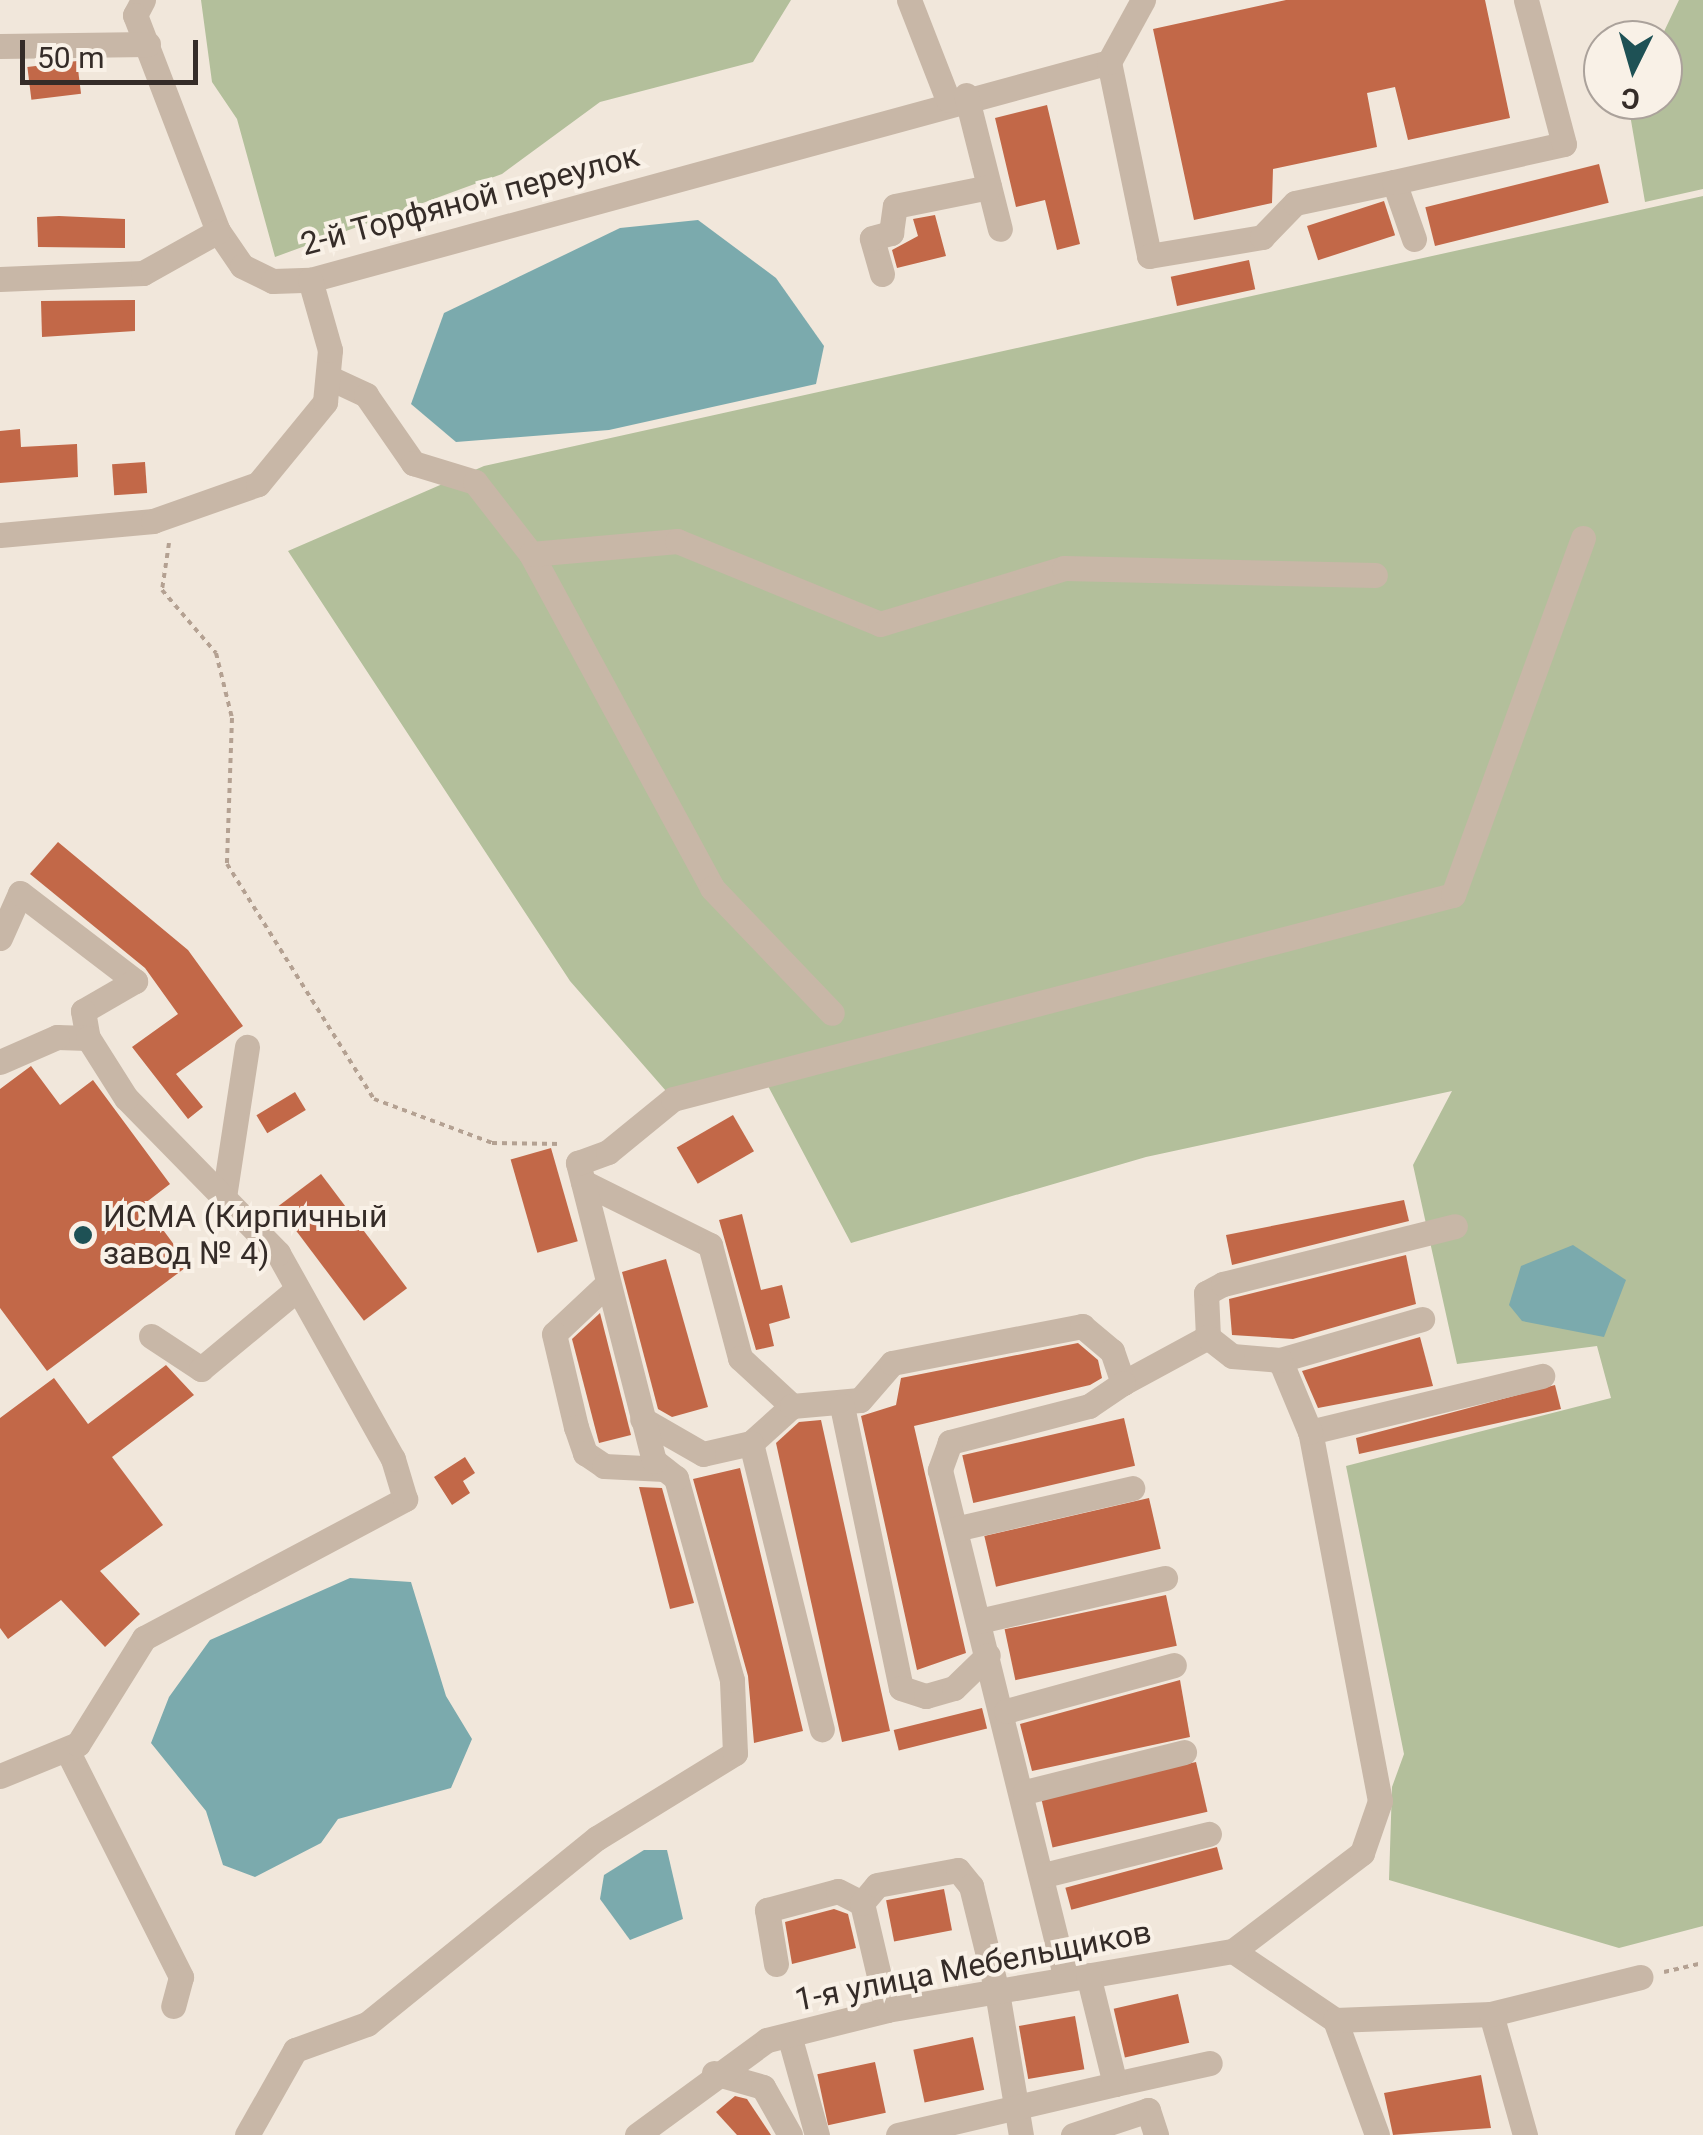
<!DOCTYPE html>
<meta charset="utf-8">
<style>
body{margin:0}
#map{position:relative;width:1703px;height:2135px;overflow:hidden;background:#f1e7db;font-family:Roboto,sans-serif}
div>[style]{position:absolute}
[style*='--x']{left:calc(var(--x)*1px);top:calc(var(--y)*1px);width:calc(var(--w)*1px);rotate:calc(var(--a)*1deg)}
.green>*{inset:0;background:#b3bf9b}
.water>*{inset:0;background:#7baaad}
.building>*{inset:0;background:#c26848;transform-origin:0 0}
.path>*{height:4px;margin-top:-2px;transform-origin:0;background:repeating-linear-gradient(90deg,#b4a192 0 5px,transparent 0 10px)}
.minor>*{height:25px;margin:-12.5px;padding:0 12.5px;transform-origin:12.5px;border-radius:12.5px;background:#c8b7a7}
.dots>*{width:28px;height:28px;translate:-50% -50%;box-sizing:border-box;border:5px solid #f9f1e7;border-radius:50%}
span{translate:-50% -50%;white-space:nowrap;text-align:center;line-height:1.15;-webkit-text-stroke:8px #f9f1e7;paint-order:stroke}
.street-label{font-size:32px;color:#352c28}
.poi-label{font-size:32px;color:#352c28}
.left{translate:0 -50%;text-align:left}
.north{position:absolute;left:1583px;top:20px;width:100px;height:100px;box-sizing:border-box;background:#f9f1e7;border:2px solid #aba29b;border-radius:50%;rotate:185deg;font-size:28px;font-weight:700;line-height:40px;text-align:center;color:#352c28}
.north::after{content:'';display:block;margin:auto;width:35px;height:45px;background:#1e5155;clip-path:polygon(50% 0,100% 100%,50% 72%,0 100%)}
.scale{position:absolute;left:20px;top:40px;width:178px;height:45px;box-sizing:border-box;border:5px solid #352c28;border-top:0;padding-left:12px;font-size:30px;line-height:35px;white-space:nowrap;color:#352c28;-webkit-text-stroke:8px #f9f1e7;paint-order:stroke}
</style>
<div id="map">
<div class="green">
<div style="clip-path:polygon(201px 0,791px 0,753px 62px,600px 102px,502px 174px,275px 257px,237px 119px,212px 82px)"></div>
<div style="clip-path:polygon(1679px 0,1703px 0,1703px 189px,1645px 202px,1628px 103px,1663px 100px,1660px 40px)"></div>
<div style="clip-path:polygon(1703px 196px,1703px 1926px,1619px 1948px,1389px 1880px,1392px 1787px,1404px 1754px,1346px 1466px,1611px 1398px,1597px 1346px,1457px 1364px,1413px 1165px,1452px 1091px,1146px 1157px,851px 1243px,768px 1086px,673px 1099px,570px 981px,288px 551px,484px 466px)"></div>
</div>
<div class="water">
<div style="clip-path:polygon(698px 220px,776px 278px,824px 346px,816px 384px,609px 430px,456px 442px,411px 404px,444px 313px,620px 228px)"></div>
<div style="clip-path:polygon(1573px 1245px,1626px 1280px,1604px 1337px,1522px 1321px,1509px 1305px,1521px 1266px)"></div>
<div style="clip-path:polygon(350px 1578px,411px 1582px,446px 1696px,472px 1739px,451px 1788px,338px 1819px,321px 1843px,255px 1877px,223px 1865px,206px 1811px,151px 1743px,169px 1697px,210px 1640px)"></div>
<div style="clip-path:polygon(644px 1850px,667px 1850px,683px 1919px,630px 1940px,600px 1899px,604px 1875px)"></div>
</div>
<div class="building">
<div style="clip-path:polygon(1286px 0,1485px 0,1510px 118px,1408px 140px,1395px 87px,1367px 93px,1377px 147px,1273px 169px,1272px 203px,1194px 220px,1153px 29px)"></div>
<div style="left:77px;top:61px;width:33px;height:50px;rotate:83deg"></div>
<div style="clip-path:polygon(1047px 105px,1080px 244px,1057px 250px,1045px 200px,1016px 207px,995px 118px)"></div>
<div style="left:1599px;top:164px;width:40px;height:179px;rotate:76deg"></div>
<div style="left:1384px;top:201px;width:36px;height:81px;rotate:72deg"></div>
<div style="clip-path:polygon(935px 215px,946px 256px,897px 268px,892px 250px,918px 236px,913px 219px)"></div>
<div style="clip-path:polygon(59px 216px,125px 219px,125px 248px,38px 247px,37px 217px)"></div>
<div style="left:1249px;top:260px;width:30px;height:80px;rotate:78deg"></div>
<div style="clip-path:polygon(135px 300px,135px 331px,42px 337px,41px 301px)"></div>
<div style="clip-path:polygon(20px 429px,21px 447px,77px 444px,78px 477px,0 483px,0 431px)"></div>
<div style="left:145px;top:462px;width:31px;height:33px;rotate:86deg"></div>
<div style="clip-path:polygon(58px 842px,188px 950px,243px 1026px,176px 1074px,203px 1107px,188px 1119px,132px 1047px,178px 1014px,145px 968px,30px 874px)"></div>
<div style="clip-path:polygon(31px 1066px,60px 1105px,93px 1080px,170px 1184px,144px 1204px,189px 1265px,47px 1371px,0 1308px,0 1089px)"></div>
<div style="left:295px;top:1092px;width:21px;height:45px;rotate:59deg"></div>
<div style="left:733px;top:1115px;width:42px;height:65px;rotate:60deg"></div>
<div style="left:551px;top:1148px;width:97px;height:42px;rotate:74deg"></div>
<div style="left:321px;top:1174px;width:143px;height:54px;rotate:53deg"></div>
<div style="clip-path:polygon(1404px 1200px,1409px 1221px,1232px 1265px,1226px 1235px)"></div>
<div style="clip-path:polygon(742px 1214px,761px 1290px,782px 1285px,790px 1318px,769px 1324px,774px 1346px,756px 1350px,719px 1220px)"></div>
<div style="clip-path:polygon(1406px 1255px,1416px 1304px,1293px 1339px,1232px 1335px,1229px 1299px)"></div>
<div style="clip-path:polygon(666px 1259px,708px 1407px,672px 1417px,658px 1409px,622px 1272px)"></div>
<div style="clip-path:polygon(600px 1313px,631px 1435px,599px 1443px,572px 1339px)"></div>
<div style="clip-path:polygon(1420px 1337px,1433px 1386px,1318px 1408px,1302px 1371px)"></div>
<div style="clip-path:polygon(1078px 1343px,1098px 1360px,1102px 1378px,1090px 1385px,914px 1426px,966px 1653px,917px 1670px,861px 1416px,896px 1405px,901px 1378px)"></div>
<div style="clip-path:polygon(166px 1365px,194px 1395px,112px 1457px,163px 1525px,100px 1571px,140px 1614px,105px 1647px,61px 1600px,8px 1639px,0 1628px,0 1418px,54px 1378px,88px 1424px)"></div>
<div style="clip-path:polygon(1555px 1385px,1561px 1409px,1359px 1454px,1356px 1438px)"></div>
<div style="left:1124px;top:1418px;width:49px;height:166px;rotate:77deg"></div>
<div style="clip-path:polygon(821px 1420px,890px 1731px,842px 1742px,776px 1443px,799px 1422px)"></div>
<div style="clip-path:polygon(465px 1457px,475px 1473px,463px 1481px,470px 1493px,452px 1505px,434px 1477px)"></div>
<div style="clip-path:polygon(740px 1468px,803px 1731px,754px 1743px,748px 1676px,693px 1479px)"></div>
<div style="clip-path:polygon(639px 1487px,662px 1488px,694px 1603px,670px 1609px)"></div>
<div style="left:1149px;top:1498px;width:52px;height:169px;rotate:77deg"></div>
<div style="left:1166px;top:1595px;width:52px;height:165px;rotate:78deg"></div>
<div style="clip-path:polygon(1180px 1680px,1190px 1737px,1032px 1771px,1020px 1724px)"></div>
<div style="left:982px;top:1708px;width:21px;height:91px;rotate:76deg"></div>
<div style="left:1196px;top:1762px;width:51px;height:159px;rotate:77deg"></div>
<div style="left:1217px;top:1847px;width:23px;height:157px;rotate:75deg"></div>
<div style="left:944px;top:1889px;width:42px;height:59px;rotate:79deg"></div>
<div style="clip-path:polygon(834px 1909px,848px 1914px,856px 1948px,792px 1964px,785px 1922px)"></div>
<div style="left:1178px;top:1994px;width:50px;height:66px;rotate:77deg"></div>
<div style="left:1075px;top:2016px;width:54px;height:57px;rotate:80deg"></div>
<div style="left:973px;top:2037px;width:54px;height:61px;rotate:78deg"></div>
<div style="left:875px;top:2062px;width:52px;height:59px;rotate:78deg"></div>
<div style="clip-path:polygon(1481px 2075px,1491px 2128px,1393px 2135px,1384px 2093px)"></div>
<div style="clip-path:polygon(735px 2096px,747px 2099px,771px 2135px,737px 2135px,716px 2112px)"></div>
</div>
<div class="path">
<div style="--x:169;--y:543;--w:48;--a:98.5"></div>
<div style="--x:162;--y:590;--w:83;--a:49.4"></div>
<div style="--x:216;--y:653;--w:67;--a:76.2"></div>
<div style="--x:232;--y:718;--w:146;--a:92"></div>
<div style="--x:227;--y:864;--w:277;--a:58"></div>
<div style="--x:374;--y:1099;--w:126;--a:20.4"></div>
<div style="--x:492;--y:1143;--w:70;--a:0.8"></div>
<div style="--x:1664;--y:1972;--w:40;--a:-13"></div>
</div>
<div class="minor">
<div style="--x:143;--y:0;--w:17;--a:118"></div>
<div style="--x:135;--y:15;--w:231;--a:69"></div>
<div style="--x:218;--y:231;--w:42;--a:55.6"></div>
<div style="--x:242;--y:266;--w:34;--a:26"></div>
<div style="--x:273;--y:281;--w:37;--a:-2"></div>
<div style="--x:310;--y:280;--w:828;--a:-15.26"></div>
<div style="--x:1109;--y:62;--w:198;--a:78.3"></div>
<div style="--x:1149;--y:256;--w:115;--a:-9.5"></div>
<div style="--x:1262;--y:237;--w:47;--a:-45.9"></div>
<div style="--x:1295;--y:203;--w:101;--a:-12"></div>
<div style="--x:909;--y:0;--w:107;--a:68.7"></div>
<div style="--x:0;--y:46;--w:148;--a:-0.8"></div>
<div style="--x:1109;--y:62;--w:71;--a:-61.3"></div>
<div style="--x:966;--y:95;--w:138;--a:75.8"></div>
<div style="--x:1414;--y:239;--w:60;--a:-109.3"></div>
<div style="--x:1394;--y:182;--w:174;--a:-12.6"></div>
<div style="--x:1564;--y:144;--w:149;--a:-104.8"></div>
<div style="--x:882;--y:274;--w:37;--a:-106"></div>
<div style="--x:872;--y:238;--w:20;--a:-15"></div>
<div style="--x:891;--y:233;--w:27;--a:-82"></div>
<div style="--x:895;--y:206;--w:96;--a:-11.4"></div>
<div style="--x:0;--y:279;--w:143;--a:-2.4"></div>
<div style="--x:143;--y:273;--w:86;--a:-29.2"></div>
<div style="--x:330;--y:378;--w:40;--a:25"></div>
<div style="--x:366;--y:395;--w:83;--a:55.3"></div>
<div style="--x:413;--y:463;--w:65;--a:17"></div>
<div style="--x:475;--y:482;--w:91;--a:52.1"></div>
<div style="--x:531;--y:554;--w:380;--a:61.5"></div>
<div style="--x:712;--y:888;--w:173;--a:46.2"></div>
<div style="--x:0;--y:535;--w:154;--a:-5.2"></div>
<div style="--x:153;--y:521;--w:111;--a:-19.4"></div>
<div style="--x:258;--y:484;--w:106;--a:-50.7"></div>
<div style="--x:325;--y:402;--w:52;--a:-84.5"></div>
<div style="--x:330;--y:350;--w:73;--a:-105.9"></div>
<div style="--x:531;--y:554;--w:147;--a:-5.1"></div>
<div style="--x:677;--y:541;--w:219;--a:22.2"></div>
<div style="--x:880;--y:624;--w:192;--a:-16.9"></div>
<div style="--x:1064;--y:568;--w:311;--a:1.3"></div>
<div style="--x:0;--y:938;--w:49;--a:-66"></div>
<div style="--x:20;--y:893;--w:145;--a:37.4"></div>
<div style="--x:135;--y:981;--w:60;--a:150"></div>
<div style="--x:83;--y:1011;--w:27;--a:80"></div>
<div style="--x:88;--y:1038;--w:31;--a:-178"></div>
<div style="--x:57;--y:1037;--w:62;--a:156.3"></div>
<div style="--x:583;--y:1182;--w:142;--a:26.4"></div>
<div style="--x:710;--y:1245;--w:117;--a:75.1"></div>
<div style="--x:740;--y:1358;--w:71;--a:42.7"></div>
<div style="--x:792;--y:1406;--w:55;--a:137.9"></div>
<div style="--x:751;--y:1443;--w:49;--a:167.1"></div>
<div style="--x:703;--y:1454;--w:70;--a:-150.2"></div>
<div style="--x:224;--y:1197;--w:152;--a:-81.3"></div>
<div style="--x:606;--y:1285;--w:71;--a:136.7"></div>
<div style="--x:554;--y:1334;--w:96;--a:76.7"></div>
<div style="--x:576;--y:1427;--w:28;--a:71"></div>
<div style="--x:585;--y:1453;--w:23;--a:34"></div>
<div style="--x:604;--y:1466;--w:60;--a:2.9"></div>
<div style="--x:151;--y:1336;--w:60;--a:33.4"></div>
<div style="--x:201;--y:1369;--w:122;--a:-39.7"></div>
<div style="--x:1280;--y:1360;--w:148;--a:-16.1"></div>
<div style="--x:1123;--y:1383;--w:97;--a:-28.4"></div>
<div style="--x:1208;--y:1337;--w:44;--a:-92.6"></div>
<div style="--x:1206;--y:1293;--w:19;--a:-28"></div>
<div style="--x:1223;--y:1284;--w:239;--a:-14"></div>
<div style="--x:792;--y:1406;--w:68;--a:-5"></div>
<div style="--x:860;--y:1400;--w:49;--a:-49.1"></div>
<div style="--x:892;--y:1363;--w:194;--a:-11"></div>
<div style="--x:1082;--y:1326;--w:39;--a:40"></div>
<div style="--x:1112;--y:1351;--w:34;--a:71"></div>
<div style="--x:1123;--y:1383;--w:41;--a:145.9"></div>
<div style="--x:1089;--y:1406;--w:144;--a:165.5"></div>
<div style="--x:950;--y:1442;--w:30;--a:110"></div>
<div style="--x:940;--y:1470;--w:524;--a:76.1"></div>
<div style="--x:842;--y:1406;--w:288;--a:78.2"></div>
<div style="--x:901;--y:1688;--w:26;--a:18"></div>
<div style="--x:926;--y:1696;--w:29;--a:-16"></div>
<div style="--x:954;--y:1688;--w:47;--a:-44.1"></div>
<div style="--x:1310;--y:1432;--w:239;--a:-13.6"></div>
<div style="--x:751;--y:1443;--w:295;--a:76.1"></div>
<div style="--x:955;--y:1529;--w:182;--a:-13"></div>
<div style="--x:979;--y:1621;--w:191;--a:-13"></div>
<div style="--x:1006;--y:1711;--w:174;--a:-15.3"></div>
<div style="--x:67;--y:1750;--w:254;--a:63.3"></div>
<div style="--x:181;--y:1977;--w:30;--a:105"></div>
<div style="--x:0;--y:1776;--w:84;--a:-22.3"></div>
<div style="--x:78;--y:1744;--w:125;--a:-58.1"></div>
<div style="--x:144;--y:1638;--w:296;--a:-28"></div>
<div style="--x:405;--y:1499;--w:42;--a:-106.7"></div>
<div style="--x:393;--y:1459;--w:236;--a:-119.2"></div>
<div style="--x:278;--y:1253;--w:217;--a:-134.4"></div>
<div style="--x:126;--y:1098;--w:71;--a:-122.3"></div>
<div style="--x:1025;--y:1792;--w:164;--a:-14.1"></div>
<div style="--x:1044;--y:1875;--w:170;--a:-14"></div>
<div style="--x:1233;--y:1951;--w:123;--a:34.1"></div>
<div style="--x:1335;--y:2020;--w:122;--a:69.9"></div>
<div style="--x:776;--y:1964;--w:55;--a:-99.5"></div>
<div style="--x:767;--y:1910;--w:73;--a:-15"></div>
<div style="--x:838;--y:1891;--w:27;--a:27"></div>
<div style="--x:887;--y:2010;--w:110;--a:-103.2"></div>
<div style="--x:862;--y:1903;--w:23;--a:-50"></div>
<div style="--x:877;--y:1885;--w:82;--a:-10.5"></div>
<div style="--x:958;--y:1870;--w:21;--a:51"></div>
<div style="--x:971;--y:1886;--w:109;--a:76.2"></div>
<div style="--x:997;--y:1992;--w:145;--a:80.5"></div>
<div style="--x:1491;--y:2014;--w:126;--a:74.3"></div>
<div style="--x:1335;--y:2020;--w:156;--a:-2.2"></div>
<div style="--x:1491;--y:2014;--w:154;--a:-13.9"></div>
<div style="--x:789;--y:2035;--w:104;--a:74.4"></div>
<div style="--x:714;--y:2073;--w:51;--a:15.9"></div>
<div style="--x:763;--y:2087;--w:55;--a:60.6"></div>
<div style="--x:1115;--y:2084;--w:97;--a:-12.5"></div>
<div style="--x:247;--y:2135;--w:98;--a:-60.5"></div>
<div style="--x:295;--y:2050;--w:77;--a:-19.9"></div>
<div style="--x:367;--y:2024;--w:296;--a:-39"></div>
<div style="--x:597;--y:1838;--w:162;--a:-31.6"></div>
<div style="--x:735;--y:1753;--w:73;--a:-92.4"></div>
<div style="--x:732;--y:1680;--w:210;--a:-105.5"></div>
<div style="--x:676;--y:1478;--w:28;--a:-142"></div>
<div style="--x:654;--y:1461;--w:308;--a:-104.3"></div>
<div style="--x:578;--y:1163;--w:32;--a:-20"></div>
<div style="--x:608;--y:1152;--w:84;--a:-39.2"></div>
<div style="--x:673;--y:1099;--w:806;--a:-14.66"></div>
<div style="--x:1453;--y:895;--w:380;--a:-70"></div>
<div style="--x:637;--y:2135;--w:161;--a:-36.2"></div>
<div style="--x:767;--y:2040;--w:124;--a:-14"></div>
<div style="--x:887;--y:2010;--w:351;--a:-9.7"></div>
<div style="--x:1233;--y:1951;--w:162;--a:-37.2"></div>
<div style="--x:1362;--y:1853;--w:55;--a:-70.9"></div>
<div style="--x:1380;--y:1801;--w:376;--a:-100.7"></div>
<div style="--x:1310;--y:1432;--w:78;--a:-112.6"></div>
<div style="--x:1280;--y:1360;--w:48;--a:-175.2"></div>
<div style="--x:1232;--y:1356;--w:31;--a:-142"></div>
<div style="--x:898;--y:2135;--w:223;--a:-13.2"></div>
<div style="--x:1115;--y:2084;--w:112;--a:-103.9"></div>
<div style="--x:1073;--y:2135;--w:79;--a:-18.4"></div>
<div style="--x:1148;--y:2110;--w:26;--a:72"></div>
</div>
<div class="dots">
<div style="left:83px;top:1235px;background:#1e5155"></div>
</div>
<div class="street-label">
<span style="left:470px;top:200px;rotate:-15deg">2-й Торфяной переулок</span>
<span style="left:973px;top:1966px;rotate:-11deg">1-я улица Мебельщиков</span>
</div>
<div class="poi-label">
<span class="left" style="left:103px;top:1235px">ИСМА (Кирпичный<br>завод № 4)</span>
</div>
<div class="north">С</div>
<div class="scale">50 m</div>
</div>
